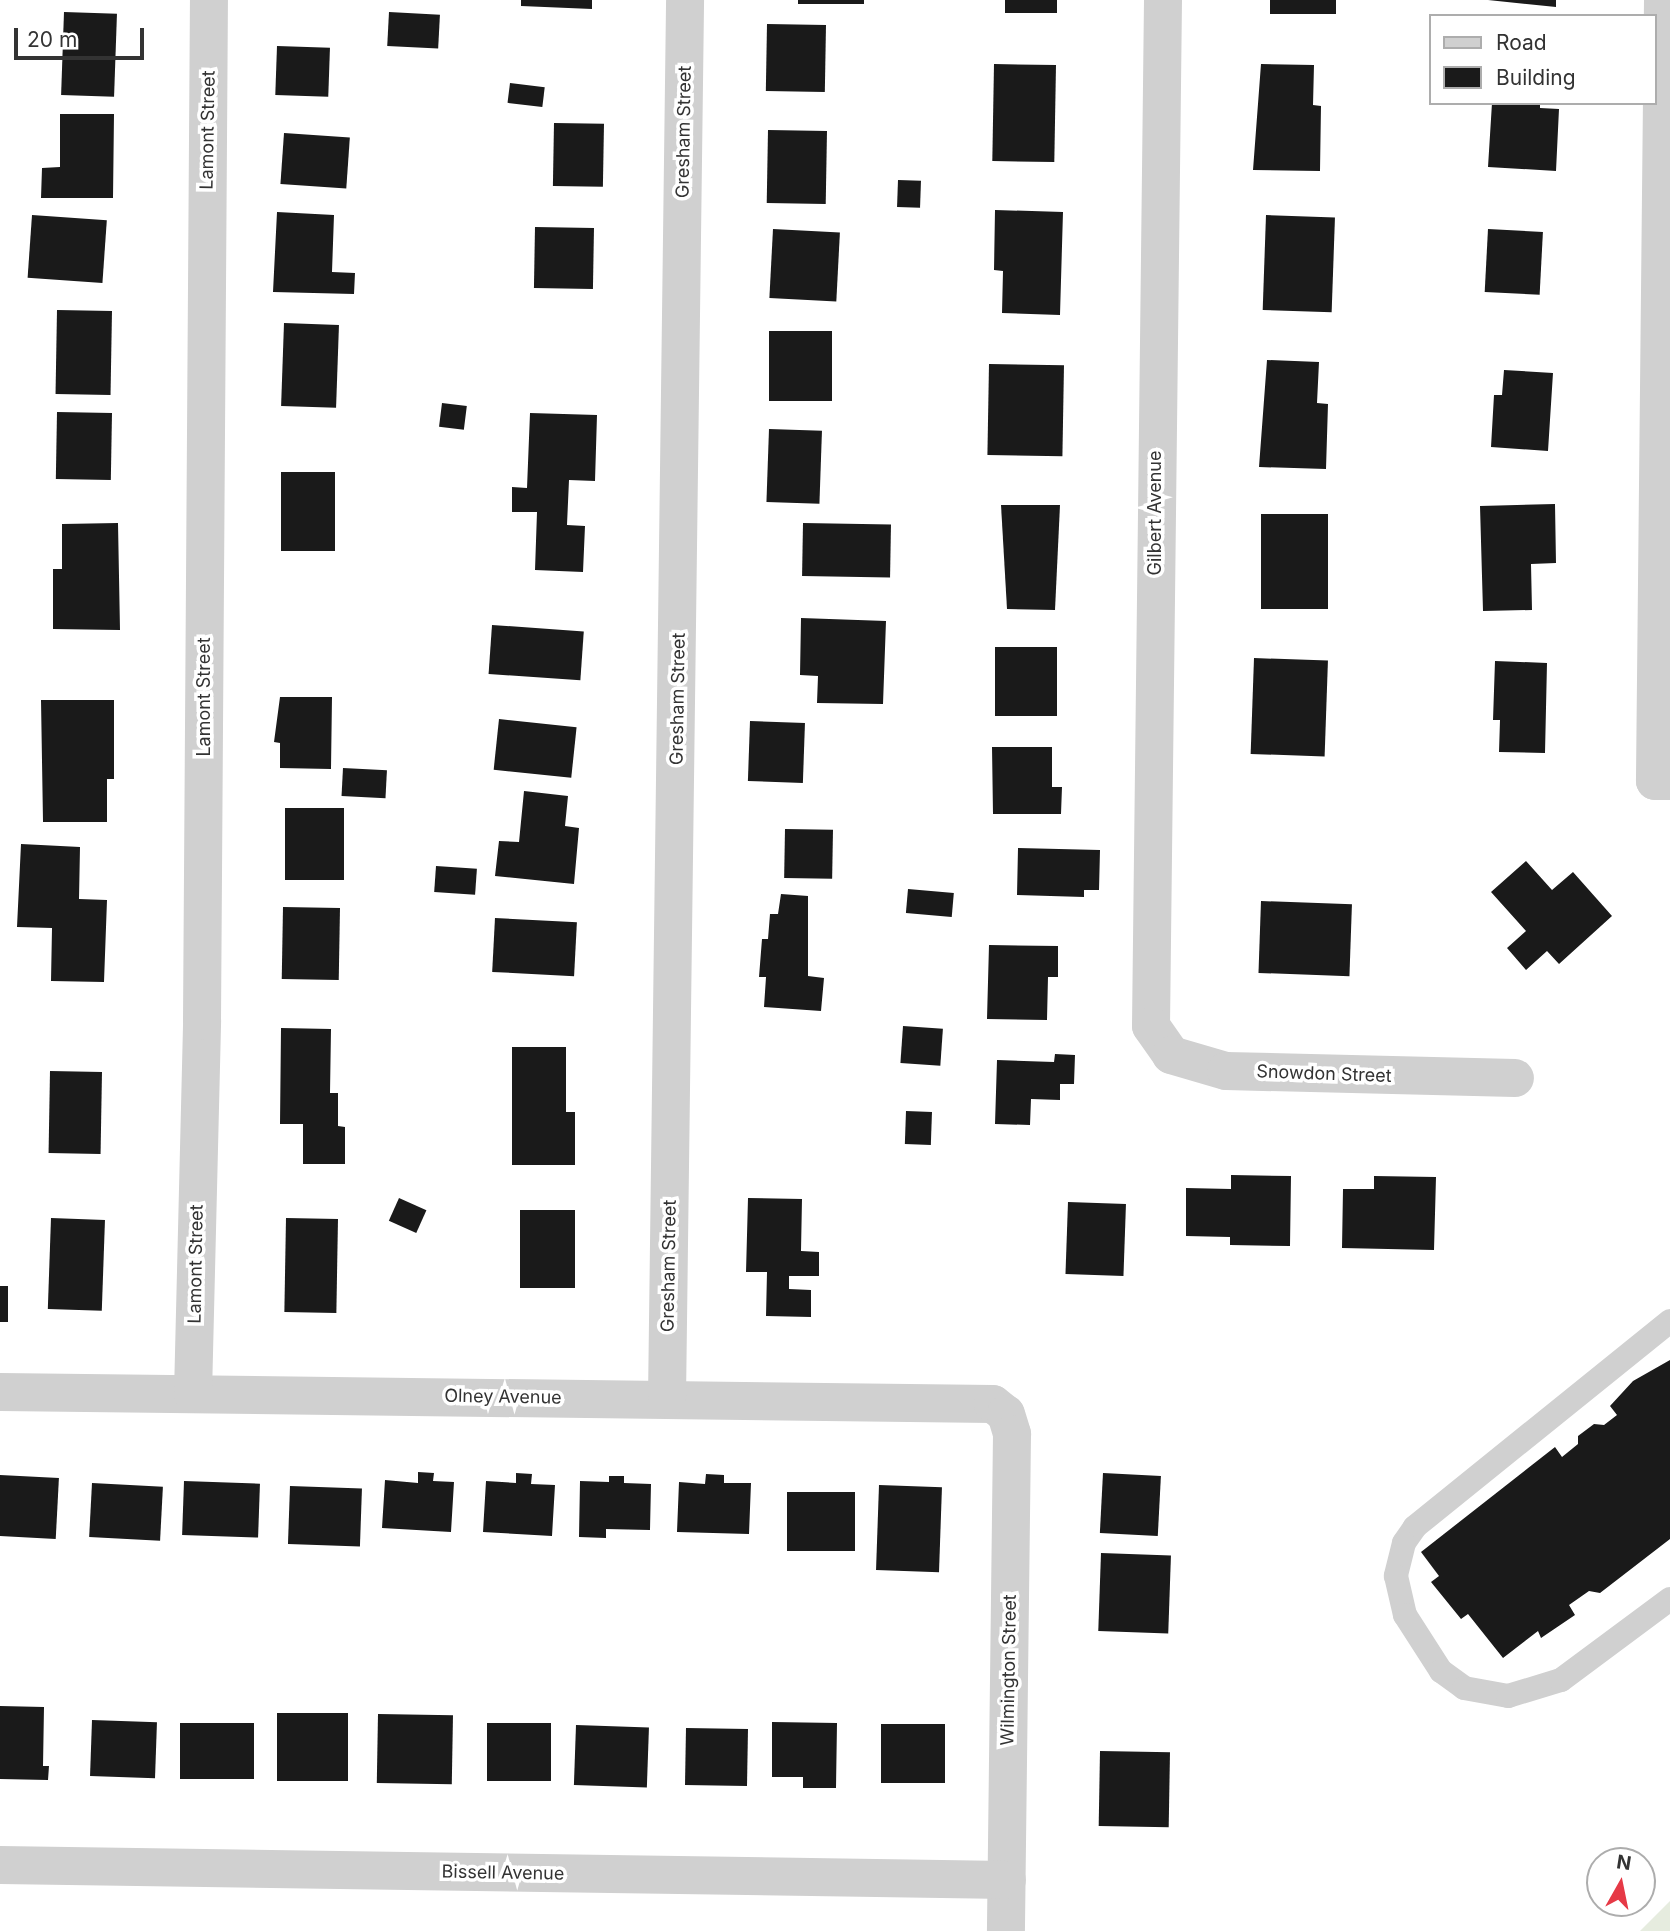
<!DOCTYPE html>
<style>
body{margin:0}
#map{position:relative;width:1670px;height:1931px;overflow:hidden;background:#fff;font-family:Inter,sans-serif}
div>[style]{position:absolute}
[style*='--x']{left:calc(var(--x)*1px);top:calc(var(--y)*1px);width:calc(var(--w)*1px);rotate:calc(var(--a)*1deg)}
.green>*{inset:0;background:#e6ecdf}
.building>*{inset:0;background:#1a1a1a;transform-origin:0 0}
.lane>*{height:24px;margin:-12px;padding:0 12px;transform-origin:12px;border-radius:12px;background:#d0d0d0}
.street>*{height:38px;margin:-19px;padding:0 19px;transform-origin:19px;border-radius:19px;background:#d0d0d0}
span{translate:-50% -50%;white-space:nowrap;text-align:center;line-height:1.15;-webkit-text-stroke:7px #fff;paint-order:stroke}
.street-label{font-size:18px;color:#333}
.legend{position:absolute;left:1429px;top:14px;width:228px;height:91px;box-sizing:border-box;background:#fff;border:2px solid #adadad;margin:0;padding:9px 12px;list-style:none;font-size:21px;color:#333}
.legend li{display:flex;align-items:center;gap:14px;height:35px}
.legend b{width:35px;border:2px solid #adadad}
.north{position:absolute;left:1586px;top:1847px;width:70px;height:70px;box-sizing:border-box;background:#fff;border:2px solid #adadad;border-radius:50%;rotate:9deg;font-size:19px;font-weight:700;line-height:28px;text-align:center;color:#333}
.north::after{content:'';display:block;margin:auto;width:24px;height:32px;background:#e63946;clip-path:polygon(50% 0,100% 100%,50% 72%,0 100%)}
.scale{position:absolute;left:14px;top:28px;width:130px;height:32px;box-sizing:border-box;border:4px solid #333;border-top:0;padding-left:9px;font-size:21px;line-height:24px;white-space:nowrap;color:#333;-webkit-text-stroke:5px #fff;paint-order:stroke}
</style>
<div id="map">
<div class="green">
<div style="clip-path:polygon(1670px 1901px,1670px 1931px,1640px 1931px)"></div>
</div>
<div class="building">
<div style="clip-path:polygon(521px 0,592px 0,592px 9px,521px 6px)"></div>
<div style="left:798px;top:0;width:66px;height:4px"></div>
<div style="left:1005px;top:0;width:52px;height:13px"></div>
<div style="left:1270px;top:0;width:66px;height:14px"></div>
<div style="clip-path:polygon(1488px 0,1556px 0,1556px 7px)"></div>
<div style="left:64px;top:12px;width:53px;height:83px;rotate:2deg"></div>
<div style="left:389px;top:12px;width:51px;height:34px;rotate:3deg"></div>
<div style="left:767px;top:24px;width:59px;height:67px;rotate:1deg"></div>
<div style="left:277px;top:46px;width:53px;height:49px;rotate:2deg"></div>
<div style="left:994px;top:64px;width:62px;height:97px;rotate:1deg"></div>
<div style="clip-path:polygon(1261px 64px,1314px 65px,1313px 105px,1321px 106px,1320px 171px,1253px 170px)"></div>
<div style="left:510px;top:83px;width:35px;height:20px;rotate:7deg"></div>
<div style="clip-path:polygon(1492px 103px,1540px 103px,1540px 108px,1559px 109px,1556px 171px,1488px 167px)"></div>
<div style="clip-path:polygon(60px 114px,114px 114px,113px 198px,41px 198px,42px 168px,60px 167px)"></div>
<div style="left:554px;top:123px;width:50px;height:63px;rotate:1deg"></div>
<div style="left:768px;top:130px;width:59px;height:73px;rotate:1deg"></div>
<div style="left:284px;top:133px;width:66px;height:51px;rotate:4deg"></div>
<div style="left:898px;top:180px;width:23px;height:27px;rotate:2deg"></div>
<div style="clip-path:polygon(995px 210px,1063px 212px,1060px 315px,1002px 313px,1003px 271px,994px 270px)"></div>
<div style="clip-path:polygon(277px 212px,334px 215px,332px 272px,355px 273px,354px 294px,273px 292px)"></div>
<div style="left:32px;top:215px;width:75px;height:63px;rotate:4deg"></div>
<div style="left:1266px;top:215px;width:69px;height:95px;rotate:2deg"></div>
<div style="left:535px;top:227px;width:59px;height:61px;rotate:1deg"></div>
<div style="left:773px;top:229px;width:67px;height:69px;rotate:3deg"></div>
<div style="left:1488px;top:229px;width:55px;height:63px;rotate:3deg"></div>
<div style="left:57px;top:310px;width:55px;height:84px;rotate:1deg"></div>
<div style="left:284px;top:323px;width:55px;height:83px;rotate:2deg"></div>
<div style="left:769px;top:331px;width:63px;height:70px"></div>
<div style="clip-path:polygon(1267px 360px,1319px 362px,1317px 403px,1328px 404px,1326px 469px,1259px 467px)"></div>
<div style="left:989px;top:364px;width:75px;height:91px;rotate:1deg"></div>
<div style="clip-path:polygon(1504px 370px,1553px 373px,1548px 451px,1491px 447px,1494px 395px,1502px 395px)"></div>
<div style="left:442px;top:403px;width:25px;height:24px;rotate:7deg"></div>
<div style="left:57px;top:412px;width:55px;height:67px;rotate:1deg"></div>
<div style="clip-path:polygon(530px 413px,597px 415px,595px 481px,569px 480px,567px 525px,585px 526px,583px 572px,535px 570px,537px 512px,512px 512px,512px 487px,527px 488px)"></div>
<div style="left:769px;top:429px;width:53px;height:73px;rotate:2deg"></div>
<div style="left:281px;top:472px;width:54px;height:79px"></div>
<div style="clip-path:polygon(1555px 504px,1556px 563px,1531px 564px,1532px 610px,1483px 611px,1480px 506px)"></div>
<div style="clip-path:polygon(1001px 505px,1060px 505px,1055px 610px,1007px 609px)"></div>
<div style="left:1261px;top:514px;width:67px;height:95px"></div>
<div style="clip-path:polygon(118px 523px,120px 630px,53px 629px,53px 569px,62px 569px,62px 524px)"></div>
<div style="left:803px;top:523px;width:88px;height:53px;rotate:1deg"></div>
<div style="clip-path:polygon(801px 618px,886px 621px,883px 704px,817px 703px,818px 676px,800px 675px)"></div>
<div style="left:492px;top:625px;width:92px;height:49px;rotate:4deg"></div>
<div style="left:995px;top:647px;width:62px;height:69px"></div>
<div style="left:1254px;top:658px;width:74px;height:96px;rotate:2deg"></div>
<div style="clip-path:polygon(1495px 661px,1547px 663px,1545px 753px,1499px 752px,1500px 720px,1493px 720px)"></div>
<div style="clip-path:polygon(280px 697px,332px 697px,331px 769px,280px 768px,280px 743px,274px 742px)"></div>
<div style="clip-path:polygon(41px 700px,114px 700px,114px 779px,107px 779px,107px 822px,43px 822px)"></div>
<div style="left:499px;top:719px;width:78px;height:51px;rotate:6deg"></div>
<div style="left:750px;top:721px;width:55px;height:60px;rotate:2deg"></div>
<div style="clip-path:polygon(992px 747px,1052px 747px,1052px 787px,1062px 787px,1061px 814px,993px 814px)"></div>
<div style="left:343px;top:768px;width:44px;height:28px;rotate:3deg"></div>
<div style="clip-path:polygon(524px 791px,568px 796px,565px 826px,579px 828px,574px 884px,495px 876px,499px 841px,519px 842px)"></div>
<div style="left:285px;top:808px;width:59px;height:72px"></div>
<div style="left:785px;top:829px;width:48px;height:49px;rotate:1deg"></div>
<div style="clip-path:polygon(21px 844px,80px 847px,79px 899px,107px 900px,104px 982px,51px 981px,52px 928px,17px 927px)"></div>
<div style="clip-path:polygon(1018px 848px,1100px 850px,1099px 890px,1084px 890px,1084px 897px,1017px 895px)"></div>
<div style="clip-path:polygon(1526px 861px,1552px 890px,1573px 872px,1612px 916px,1559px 964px,1547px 951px,1526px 970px,1507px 948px,1526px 931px,1491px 892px)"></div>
<div style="left:436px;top:866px;width:41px;height:26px;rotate:4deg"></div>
<div style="left:908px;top:889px;width:46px;height:24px;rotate:5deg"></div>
<div style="clip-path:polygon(781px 894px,808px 896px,808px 976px,824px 978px,821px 1011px,764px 1007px,766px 977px,759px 977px,762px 939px,768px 939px,770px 914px,778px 914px)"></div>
<div style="left:1261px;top:901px;width:91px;height:72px;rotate:2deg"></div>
<div style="left:283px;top:907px;width:57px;height:72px;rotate:1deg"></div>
<div style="left:495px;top:918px;width:82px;height:54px;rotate:3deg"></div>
<div style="clip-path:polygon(989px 945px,1058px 946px,1058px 977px,1048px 977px,1047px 1020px,987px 1019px)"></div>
<div style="left:903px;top:1026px;width:40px;height:37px;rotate:4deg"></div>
<div style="clip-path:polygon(281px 1028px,331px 1029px,330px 1093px,338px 1093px,338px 1126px,345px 1127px,345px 1164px,303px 1164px,303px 1124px,280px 1124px)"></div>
<div style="clip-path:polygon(512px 1047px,566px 1047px,566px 1112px,575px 1112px,575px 1165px,512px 1165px)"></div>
<div style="clip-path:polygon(1055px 1054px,1075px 1055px,1074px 1084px,1060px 1084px,1060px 1100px,1031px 1099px,1030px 1125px,995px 1124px,997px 1060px,1054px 1062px)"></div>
<div style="left:50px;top:1071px;width:52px;height:82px;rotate:1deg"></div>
<div style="left:906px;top:1111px;width:26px;height:33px;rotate:2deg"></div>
<div style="clip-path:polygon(1231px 1175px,1291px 1176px,1290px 1246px,1230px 1245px,1230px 1237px,1186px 1236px,1186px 1188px,1231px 1189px)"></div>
<div style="clip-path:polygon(1374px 1176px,1436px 1177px,1434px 1250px,1342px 1248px,1343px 1189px,1374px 1189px)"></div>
<div style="left:399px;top:1198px;width:30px;height:25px;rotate:24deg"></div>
<div style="clip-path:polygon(748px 1198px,802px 1199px,801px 1251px,819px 1252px,819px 1276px,789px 1276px,789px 1289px,811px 1290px,811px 1317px,766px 1316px,767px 1272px,746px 1272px)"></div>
<div style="left:1068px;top:1202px;width:58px;height:72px;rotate:2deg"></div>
<div style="left:520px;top:1210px;width:55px;height:78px"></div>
<div style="left:51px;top:1218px;width:54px;height:91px;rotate:2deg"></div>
<div style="left:286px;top:1218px;width:52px;height:94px;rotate:1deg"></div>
<div style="left:0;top:1286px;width:8px;height:36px"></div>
<div style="clip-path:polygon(1670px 1360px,1670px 1539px,1600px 1593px,1589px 1591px,1569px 1605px,1575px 1615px,1541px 1638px,1538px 1631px,1503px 1658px,1468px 1614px,1461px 1619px,1431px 1582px,1439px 1576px,1421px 1552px,1555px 1447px,1562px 1457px,1578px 1444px,1578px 1436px,1594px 1424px,1604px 1425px,1617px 1415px,1610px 1406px,1633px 1381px)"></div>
<div style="clip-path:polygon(418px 1472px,434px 1473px,433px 1481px,454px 1482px,451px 1532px,382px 1528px,385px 1480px,418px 1483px)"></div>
<div style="clip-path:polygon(516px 1473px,532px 1474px,531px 1484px,555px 1485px,552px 1536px,483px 1532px,486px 1481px,516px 1483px)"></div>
<div style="left:1103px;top:1473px;width:58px;height:60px;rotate:3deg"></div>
<div style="clip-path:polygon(706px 1474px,724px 1475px,724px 1483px,751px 1483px,749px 1534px,677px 1532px,679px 1482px,705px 1484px)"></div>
<div style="left:0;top:1475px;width:59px;height:61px;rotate:3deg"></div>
<div style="clip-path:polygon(609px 1476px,624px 1476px,624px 1483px,651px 1484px,650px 1530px,606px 1529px,606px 1538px,579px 1537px,580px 1481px,609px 1482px)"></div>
<div style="left:184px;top:1481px;width:76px;height:54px;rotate:2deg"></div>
<div style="left:92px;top:1483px;width:71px;height:54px;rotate:3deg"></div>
<div style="left:879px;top:1485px;width:63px;height:85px;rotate:2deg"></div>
<div style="left:290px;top:1486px;width:72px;height:58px;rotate:2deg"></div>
<div style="left:787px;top:1492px;width:68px;height:59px"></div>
<div style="left:1101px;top:1553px;width:70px;height:78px;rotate:2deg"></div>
<div style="clip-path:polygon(0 1706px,44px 1707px,43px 1766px,49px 1766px,48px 1780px,0 1779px)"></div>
<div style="left:277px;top:1713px;width:71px;height:68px"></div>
<div style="left:378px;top:1714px;width:75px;height:69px;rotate:1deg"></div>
<div style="left:92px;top:1720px;width:65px;height:56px;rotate:2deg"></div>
<div style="clip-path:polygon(772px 1722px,837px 1723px,836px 1788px,803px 1788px,803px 1777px,772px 1777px)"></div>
<div style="left:180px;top:1723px;width:74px;height:56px"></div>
<div style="left:487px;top:1723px;width:64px;height:58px"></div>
<div style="left:881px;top:1724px;width:64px;height:59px"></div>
<div style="left:576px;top:1725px;width:73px;height:60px;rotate:2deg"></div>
<div style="left:686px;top:1728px;width:62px;height:57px;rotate:1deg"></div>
<div style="left:1100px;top:1751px;width:70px;height:75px;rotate:1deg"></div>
</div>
<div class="lane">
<div style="--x:1670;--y:1321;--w:328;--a:141.1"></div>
<div style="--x:1415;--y:1527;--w:19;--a:125"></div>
<div style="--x:1404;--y:1543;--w:34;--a:104"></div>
<div style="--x:1396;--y:1576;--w:40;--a:77"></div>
<div style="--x:1405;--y:1615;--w:67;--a:57.3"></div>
<div style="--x:1441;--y:1671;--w:29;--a:36"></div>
<div style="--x:1464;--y:1688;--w:45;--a:10.3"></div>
<div style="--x:1508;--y:1696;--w:55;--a:-16.8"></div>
<div style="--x:1561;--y:1680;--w:136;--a:-36.6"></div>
</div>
<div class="street">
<div style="--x:1163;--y:0;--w:1026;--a:90.67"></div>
<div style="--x:1151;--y:1026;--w:35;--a:55"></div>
<div style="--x:1171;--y:1055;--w:57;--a:16.2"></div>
<div style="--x:1226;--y:1071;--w:289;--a:1.4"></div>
<div style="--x:1663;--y:0;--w:781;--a:90.59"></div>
<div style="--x:1655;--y:781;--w:15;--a:0"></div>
<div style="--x:0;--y:1392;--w:993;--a:0.69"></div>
<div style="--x:993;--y:1404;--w:16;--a:38"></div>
<div style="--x:1006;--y:1414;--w:21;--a:73"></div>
<div style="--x:1012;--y:1434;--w:497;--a:90.7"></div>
<div style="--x:193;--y:1394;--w:373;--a:-88.6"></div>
<div style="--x:202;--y:1021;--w:1021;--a:-89.61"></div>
<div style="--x:667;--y:1399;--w:1399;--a:-89.26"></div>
<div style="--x:0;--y:1865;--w:1007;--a:0.85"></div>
</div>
<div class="street-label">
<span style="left:208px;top:130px;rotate:-89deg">Lamont Street</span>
<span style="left:684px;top:132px;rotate:-89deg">Gresham Street</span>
<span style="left:1155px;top:513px;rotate:-90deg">Gilbert Avenue</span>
<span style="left:204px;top:697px;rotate:-90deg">Lamont Street</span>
<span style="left:678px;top:699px;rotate:-89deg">Gresham Street</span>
<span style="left:1324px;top:1074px;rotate:2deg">Snowdon Street</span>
<span style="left:196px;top:1264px;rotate:-89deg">Lamont Street</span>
<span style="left:669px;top:1266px;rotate:-89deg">Gresham Street</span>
<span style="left:503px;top:1397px;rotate:1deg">Olney Avenue</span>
<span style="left:1009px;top:1670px;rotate:-89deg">Wilmington Street</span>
<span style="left:503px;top:1873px;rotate:1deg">Bissell Avenue</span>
</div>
<ul class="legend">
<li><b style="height:9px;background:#d0d0d0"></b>Road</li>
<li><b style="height:19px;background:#1a1a1a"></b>Building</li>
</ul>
<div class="north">N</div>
<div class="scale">20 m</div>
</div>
